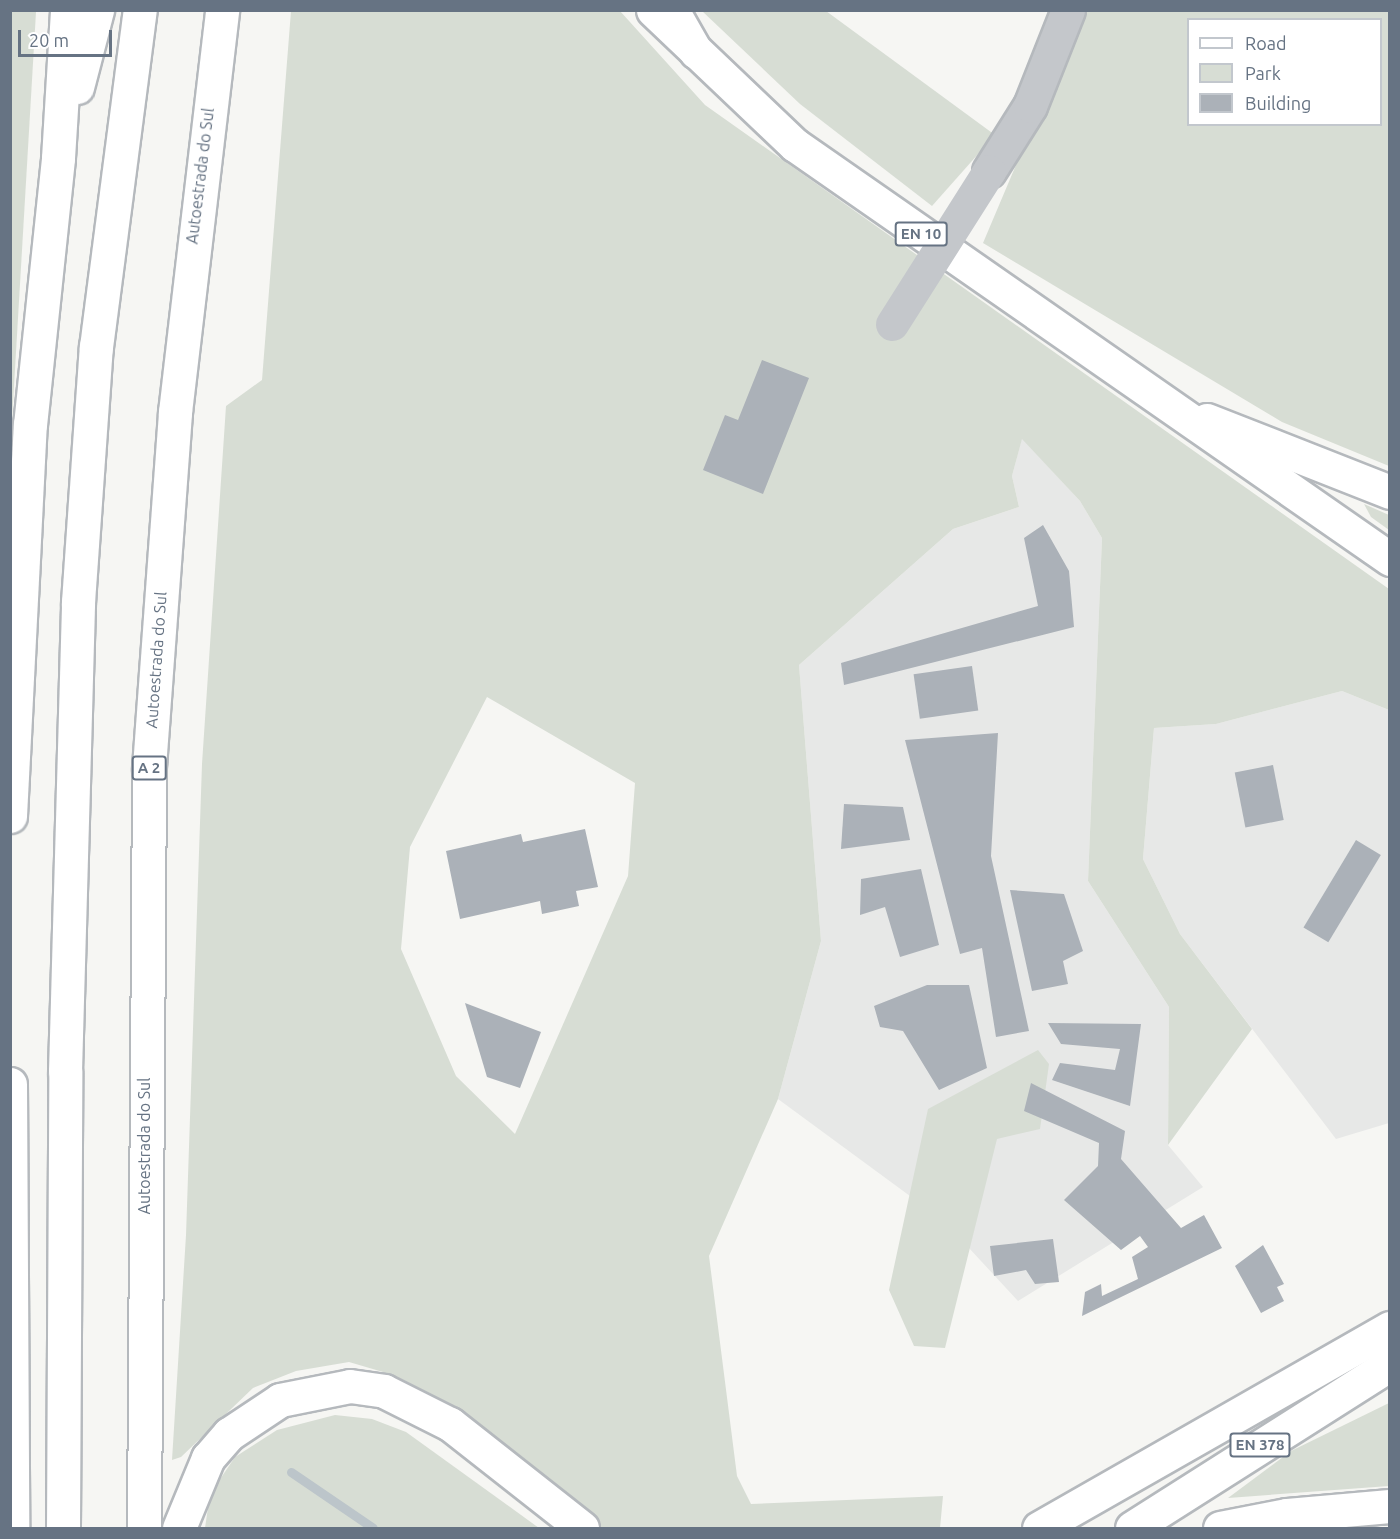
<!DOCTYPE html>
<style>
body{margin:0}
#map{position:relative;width:1400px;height:1539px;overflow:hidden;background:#f6f6f3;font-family:Ubuntu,sans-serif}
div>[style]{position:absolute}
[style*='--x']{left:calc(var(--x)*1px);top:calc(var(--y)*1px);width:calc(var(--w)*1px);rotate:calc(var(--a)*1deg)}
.built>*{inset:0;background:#e7e8e7}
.green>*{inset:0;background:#d7ddd4}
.stream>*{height:9px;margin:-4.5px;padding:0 4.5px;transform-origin:4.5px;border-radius:4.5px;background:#bcc5ca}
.building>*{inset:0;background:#abb1b8;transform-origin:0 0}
.roads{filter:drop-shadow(2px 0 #b5b9bd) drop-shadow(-2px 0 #b5b9bd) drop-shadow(0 2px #b5b9bd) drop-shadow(0 -2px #b5b9bd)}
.minor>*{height:33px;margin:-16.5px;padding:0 16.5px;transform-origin:16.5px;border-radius:16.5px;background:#c4c7cb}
.major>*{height:33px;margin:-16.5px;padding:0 16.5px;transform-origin:16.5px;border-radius:16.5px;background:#fff}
.highway>*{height:33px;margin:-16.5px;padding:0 16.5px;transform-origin:16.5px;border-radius:16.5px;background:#fff}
.minor-bridge>*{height:33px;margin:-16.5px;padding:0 16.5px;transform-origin:16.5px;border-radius:16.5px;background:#c4c7cb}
span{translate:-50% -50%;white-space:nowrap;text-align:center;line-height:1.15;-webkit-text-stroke:6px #fff;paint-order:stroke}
.shield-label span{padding:2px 4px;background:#fff;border:2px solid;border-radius:4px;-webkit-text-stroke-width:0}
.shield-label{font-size:15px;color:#667383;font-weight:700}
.street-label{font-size:16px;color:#667383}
.frame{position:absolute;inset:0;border:12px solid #667383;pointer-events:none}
.legend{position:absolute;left:1187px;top:18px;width:195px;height:108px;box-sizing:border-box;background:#fff;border:2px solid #c2c7cd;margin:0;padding:8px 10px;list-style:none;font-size:18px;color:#667383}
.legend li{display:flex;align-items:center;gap:12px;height:30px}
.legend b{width:30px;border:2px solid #c2c7cd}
.scale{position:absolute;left:18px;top:30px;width:94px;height:27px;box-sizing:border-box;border:3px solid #667383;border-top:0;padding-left:8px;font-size:18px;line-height:21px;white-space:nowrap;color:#667383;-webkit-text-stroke:4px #fff;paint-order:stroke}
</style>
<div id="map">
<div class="built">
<div style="clip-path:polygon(1022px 438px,1080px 501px,1102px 538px,1088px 881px,1169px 1007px,1168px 1145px,1203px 1187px,1018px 1301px,944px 1221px,778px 1099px,821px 941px,799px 665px,953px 529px,1019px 507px,1012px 476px)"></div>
<div style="clip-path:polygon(1342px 691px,1389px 710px,1389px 1123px,1336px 1139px,1180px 934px,1143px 859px,1154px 728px,1216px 724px)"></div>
</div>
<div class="green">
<div style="clip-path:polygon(11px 10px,36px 12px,11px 437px,10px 11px)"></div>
<div style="clip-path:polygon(evenodd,291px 11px,620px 11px,705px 105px,1389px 589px,1389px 710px,1342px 691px,1216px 724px,1154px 728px,1143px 859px,1180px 934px,1252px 1029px,1168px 1145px,1169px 1007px,1088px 881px,1102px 538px,1080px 501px,1022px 439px,1012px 476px,1019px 507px,953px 529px,799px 665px,821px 941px,778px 1099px,709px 1256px,737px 1476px,751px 1504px,943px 1496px,940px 1528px,593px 1528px,482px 1430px,383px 1372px,349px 1362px,296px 1371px,253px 1388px,181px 1457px,172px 1460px,186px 1235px,202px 764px,226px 406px,262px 380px,291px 11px,487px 697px,635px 783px,628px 876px,515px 1134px,456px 1076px,401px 949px,410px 847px,487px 697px)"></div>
<div style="clip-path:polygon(702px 11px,826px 11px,995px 135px,932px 206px,800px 104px)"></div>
<div style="clip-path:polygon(evenodd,1081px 11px,1389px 11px,1389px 466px,1282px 422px,983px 243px,1081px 11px,1188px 20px,1380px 20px,1380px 124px,1188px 124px,1188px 20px)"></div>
<div style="clip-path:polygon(1364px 504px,1389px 515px,1389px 530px,1371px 517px)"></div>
<div style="clip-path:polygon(1038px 1050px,1049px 1064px,1040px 1129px,997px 1139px,945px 1348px,914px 1346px,889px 1290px,928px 1109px)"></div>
<div style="clip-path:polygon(1389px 1403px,1389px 1486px,1228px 1498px,1291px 1451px)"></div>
<div style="clip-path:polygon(335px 1415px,372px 1419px,406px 1432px,539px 1528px,205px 1528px,210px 1494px,235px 1457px,277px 1430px)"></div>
</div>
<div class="stream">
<div style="--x:291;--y:1472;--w:99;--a:34.3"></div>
</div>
<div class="building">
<div style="clip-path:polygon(762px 360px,809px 378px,763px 494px,703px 470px,725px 415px,738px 420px)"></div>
<div style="clip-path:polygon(1043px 525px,1069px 571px,1074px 627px,844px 685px,841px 663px,1038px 606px,1024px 538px)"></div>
<div style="left:972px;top:666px;width:45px;height:59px;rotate:82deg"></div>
<div style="clip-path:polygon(998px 733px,991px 856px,1029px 1031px,996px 1037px,982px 948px,960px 954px,905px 740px)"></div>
<div style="left:1273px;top:765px;width:56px;height:39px;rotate:79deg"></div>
<div style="clip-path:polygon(844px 804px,903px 807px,910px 840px,841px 849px)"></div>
<div style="clip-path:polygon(585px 829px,598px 887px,576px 891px,579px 906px,542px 914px,540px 901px,460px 919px,446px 851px,521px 834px,523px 842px)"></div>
<div style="left:1356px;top:840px;width:29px;height:102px;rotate:31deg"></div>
<div style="clip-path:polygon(921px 869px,939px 945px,900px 957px,885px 907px,860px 915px,861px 879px)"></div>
<div style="clip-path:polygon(1010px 890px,1064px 894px,1083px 951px,1063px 961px,1068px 984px,1032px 991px)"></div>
<div style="clip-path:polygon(927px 985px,969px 985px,987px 1068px,939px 1090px,903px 1031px,880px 1027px,874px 1006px)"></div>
<div style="clip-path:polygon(465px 1003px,541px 1032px,520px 1088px,487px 1077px)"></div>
<div style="clip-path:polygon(1048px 1023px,1141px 1024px,1130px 1106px,1052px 1080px,1060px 1063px,1115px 1070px,1120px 1049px,1061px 1044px)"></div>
<div style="clip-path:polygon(1031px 1083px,1125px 1131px,1121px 1159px,1181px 1228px,1204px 1215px,1222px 1248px,1082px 1316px,1085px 1292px,1101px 1284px,1102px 1296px,1138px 1279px,1132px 1257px,1148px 1247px,1140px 1236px,1121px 1250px,1064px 1200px,1098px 1166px,1099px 1143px,1024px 1111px)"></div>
<div style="clip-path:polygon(1053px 1239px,1059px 1282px,1035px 1284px,1026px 1270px,994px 1276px,990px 1246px)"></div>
<div style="clip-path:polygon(1263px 1245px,1284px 1284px,1277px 1287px,1284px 1301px,1261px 1313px,1235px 1266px)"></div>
</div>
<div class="roads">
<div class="minor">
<div style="--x:989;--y:171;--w:77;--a:-57.8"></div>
<div style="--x:1030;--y:106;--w:103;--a:-68.4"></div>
</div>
<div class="major">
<div style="--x:653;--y:10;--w:196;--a:43.6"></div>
<div style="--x:795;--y:145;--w:725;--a:34.83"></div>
<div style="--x:1207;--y:420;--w:197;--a:21.5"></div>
<div style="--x:179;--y:1528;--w:76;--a:-67.5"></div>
<div style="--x:208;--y:1458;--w:32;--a:-49"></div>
<div style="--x:229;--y:1434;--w:61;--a:-33.7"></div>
<div style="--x:280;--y:1400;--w:71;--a:-11.3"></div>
<div style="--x:350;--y:1386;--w:34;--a:8"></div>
<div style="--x:384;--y:1391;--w:74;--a:26.6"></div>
<div style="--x:450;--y:1424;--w:168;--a:38.2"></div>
<div style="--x:1039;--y:1528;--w:404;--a:-29.7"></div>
<div style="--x:1132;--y:1528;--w:306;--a:-32.4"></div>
<div style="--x:1220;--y:1528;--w:68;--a:-11"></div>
<div style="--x:1287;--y:1515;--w:103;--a:-5"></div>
</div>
<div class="highway">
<div style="--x:672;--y:10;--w:48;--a:60.3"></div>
<div style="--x:77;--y:87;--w:80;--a:-75.4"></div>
<div style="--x:10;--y:816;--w:392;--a:-87.1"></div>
<div style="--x:30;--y:425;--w:268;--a:-84"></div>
<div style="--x:58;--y:158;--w:148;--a:-86.5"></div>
<div style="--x:10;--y:1084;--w:444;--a:89.7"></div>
<div style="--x:63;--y:1528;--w:457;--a:-89.7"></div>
<div style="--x:65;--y:1071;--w:469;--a:-88.4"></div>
<div style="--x:78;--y:602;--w:256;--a:-86"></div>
<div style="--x:96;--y:347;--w:340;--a:-82.6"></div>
<div style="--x:144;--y:1528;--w:761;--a:-89.62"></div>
<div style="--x:149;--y:767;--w:356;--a:-85.8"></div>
<div style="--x:175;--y:412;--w:405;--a:-83.3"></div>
</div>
</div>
<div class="minor-bridge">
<div style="--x:892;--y:324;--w:181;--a:-57.6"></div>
</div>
<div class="shield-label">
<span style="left:921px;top:234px">EN 10</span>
<span style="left:149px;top:768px">A 2</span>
<span style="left:1260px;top:1445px">EN 378</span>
</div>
<div class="street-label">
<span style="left:200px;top:176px;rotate:-83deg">Autoestrada do Sul</span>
<span style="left:156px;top:660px;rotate:-86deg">Autoestrada do Sul</span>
<span style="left:144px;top:1146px;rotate:-90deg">Autoestrada do Sul</span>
</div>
<div class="frame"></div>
<ul class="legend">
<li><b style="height:8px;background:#fff"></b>Road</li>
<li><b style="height:16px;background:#d7ddd4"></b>Park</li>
<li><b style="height:16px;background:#abb1b8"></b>Building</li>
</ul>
<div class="scale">20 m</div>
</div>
